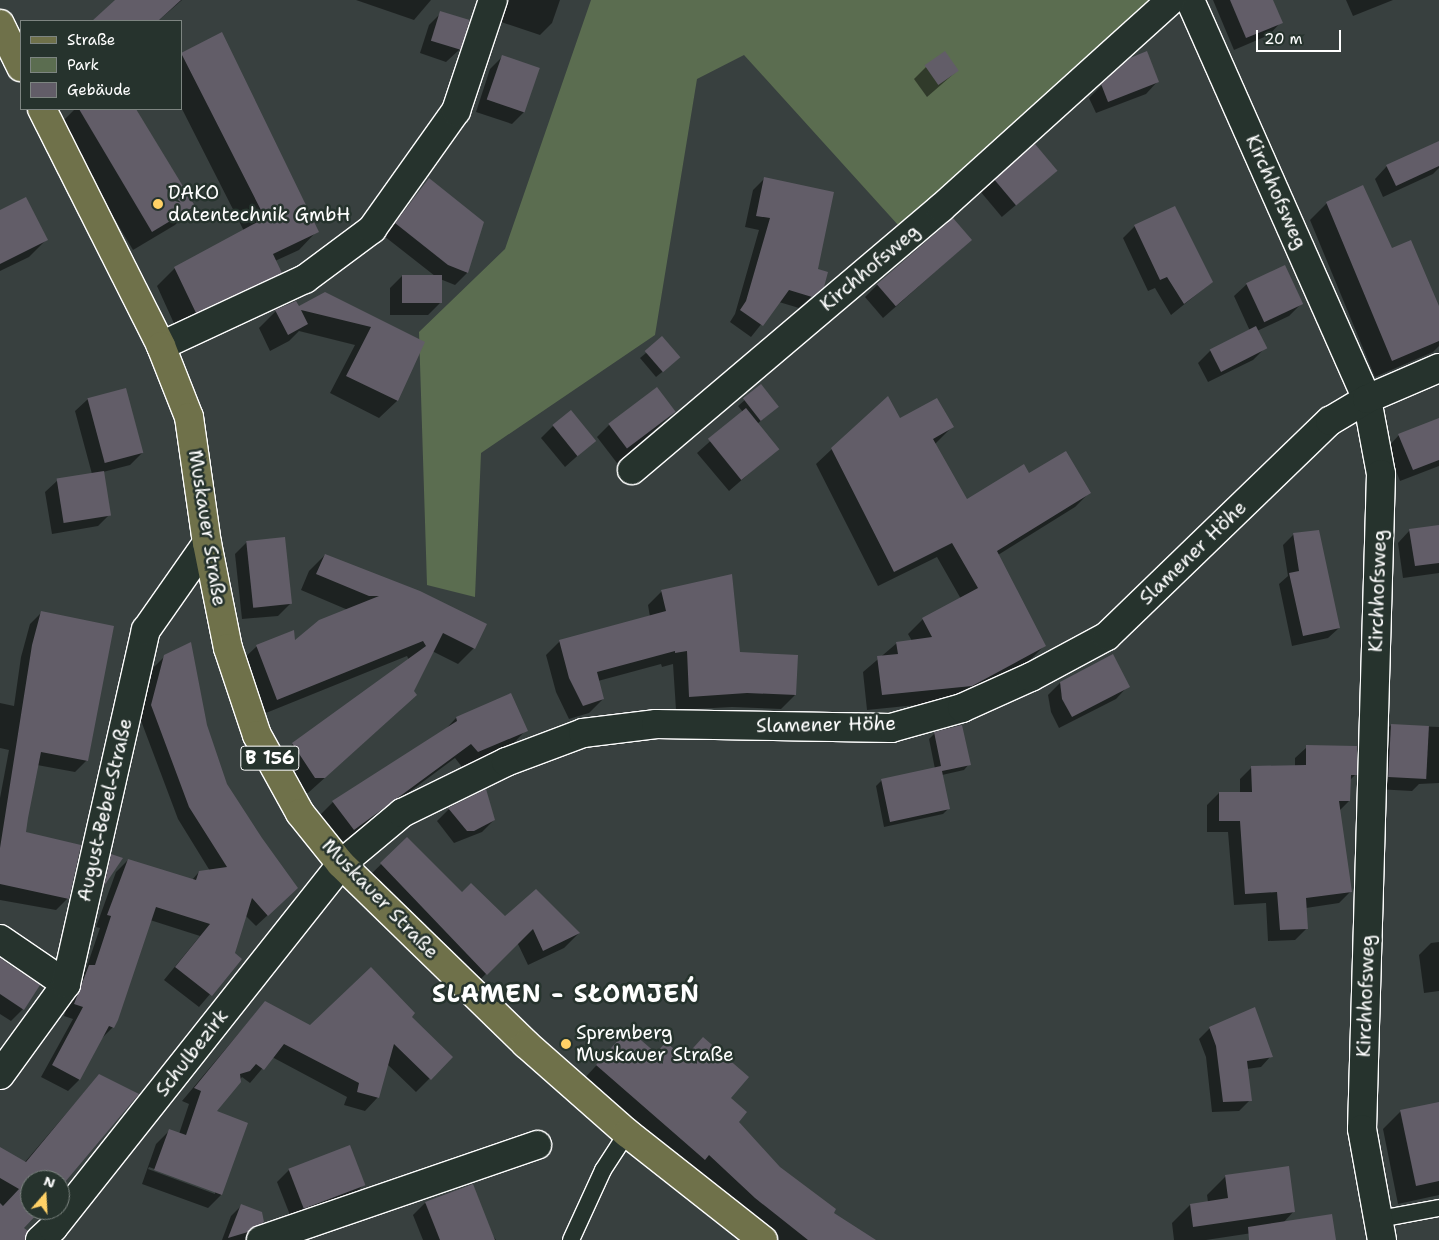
<!DOCTYPE html>
<meta charset="utf-8">
<style>
body{margin:0}
#map{position:relative;width:1439px;height:1240px;overflow:hidden;background:#38403f;font-family:"Shantell Sans",sans-serif}
div>[style]{position:absolute}
[style*='--x']{left:calc(var(--x)*1px);top:calc(var(--y)*1px);width:calc(var(--w)*1px);rotate:calc(var(--a)*1deg)}
.green>*{inset:0;background:#5b6d50}
.shadow>*{inset:0;background:#0007;transform-origin:0 0}
.building>*{inset:0;background:#625d68;transform-origin:0 0}
.roads{filter:drop-shadow(1px 0 #fff) drop-shadow(-1px 0 #fff) drop-shadow(0 1px #fff) drop-shadow(0 -1px #fff)}
.lane>*{height:16px;margin:-8px;padding:0 8px;transform-origin:8px;border-radius:8px;background:#26332d}
.street>*{height:28px;margin:-14px;padding:0 14px;transform-origin:14px;border-radius:14px;background:#26332d}
.primary>*{height:28px;margin:-14px;padding:0 14px;transform-origin:14px;border-radius:14px;background:#6f714a}
.dots>*{width:14px;height:14px;translate:-50% -50%;box-sizing:border-box;border:2px solid #26332d;border-radius:50%}
span{translate:-50% -50%;white-space:nowrap;text-align:center;line-height:1.15;-webkit-text-stroke:5px #26332d;paint-order:stroke}
.shield-label span{padding:1px 4px;background:#26332d;border:1px solid;border-radius:4px;-webkit-text-stroke-width:0}
.shield-label{font-size:18px;color:#fff;font-weight:700}
.street-label{font-size:19px;color:#fff}
.poi-label{font-size:19px;color:#fff}
.left{translate:0 -50%;text-align:left}
.district-label{font-size:24px;color:#fff;font-weight:700;letter-spacing:1px}
.legend{position:absolute;left:20px;top:20px;width:162px;height:90px;box-sizing:border-box;background:#26332d;border:1px solid #7d8581;margin:0;padding:6px 9px;list-style:none;font-size:15px;color:#fff}
.legend li{display:flex;align-items:center;gap:10px;height:25px}
.legend b{width:25px;border:1px solid #7d8581}
.north{position:absolute;left:20px;top:1170px;width:50px;height:50px;box-sizing:border-box;background:#26332d;border:1px solid #7d8581;border-radius:50%;rotate:19deg;font-size:14px;font-weight:700;line-height:20px;text-align:center;color:#fff}
.north::after{content:'';display:block;margin:auto;width:18px;height:22px;background:#ffd166;clip-path:polygon(50% 0,100% 100%,50% 72%,0 100%)}
.scale{position:absolute;left:1256px;top:30px;width:85px;height:22px;box-sizing:border-box;border:2px solid #fff;border-top:0;padding-left:6px;font-size:15px;line-height:18px;white-space:nowrap;color:#fff;-webkit-text-stroke:4px #26332d;paint-order:stroke}
</style>
<div id="map">
<div class="green">
<div style="clip-path:polygon(591px 0,1171px 0,908px 236px,744px 55px,697px 79px,655px 335px,481px 453px,475px 597px,427px 585px,419px 332px,505px 249px)"></div>
</div>
<div class="shadow">
<div style="clip-path:polygon(117px 0,182px 0,158px 21px,93px 21px)"></div>
<div style="clip-path:polygon(356px 0,431px 0,414px 20px)"></div>
<div style="clip-path:polygon(498px 0,560px 0,552px 23px,540px 35px,495px 20px)"></div>
<div style="clip-path:polygon(1213px 0,1272px 0,1281px 22px,1269px 35px,1234px 50px)"></div>
<div style="clip-path:polygon(1346px 0,1393px 0,1353px 16px)"></div>
<div style="clip-path:polygon(441px 13px,468px 21px,459px 50px,446px 62px,420px 53px,429px 25px)"></div>
<div style="clip-path:polygon(182px 54px,317px 231px,299px 250px,275px 261px,280px 272px,262px 291px,177px 330px,157px 286px,175px 268px,244px 231px,181px 107px)"></div>
<div style="clip-path:polygon(502px 57px,524px 112px,512px 124px,476px 112px,490px 69px)"></div>
<div style="clip-path:polygon(926px 67px,957px 71px,927px 97px,914px 79px)"></div>
<div style="clip-path:polygon(1158px 81px,1146px 94px,1096px 113px,1089px 98px,1102px 85px)"></div>
<div style="clip-path:polygon(75px 109px,135px 109px,194px 206px,175px 225px,133px 250px,59px 125px)"></div>
<div style="left:1035px;top:146px;width:33px;height:71px;rotate:50deg"></div>
<div style="clip-path:polygon(1439px 149px,1439px 168px,1433px 174px,1383px 197px,1375px 179px,1387px 166px)"></div>
<div style="clip-path:polygon(765px 178px,823px 286px,799px 308px,779px 302px,751px 337px,730px 322px,735px 314px,759px 230px,745px 227px,753px 190px)"></div>
<div style="clip-path:polygon(429px 180px,482px 222px,467px 273px,455px 285px,440px 279px,440px 303px,428px 315px,390px 315px,390px 288px,402px 276px,435px 276px,384px 236px)"></div>
<div style="clip-path:polygon(1327px 203px,1391px 250px,1439px 309px,1439px 346px,1433px 352px,1375px 377px,1310px 220px)"></div>
<div style="clip-path:polygon(0 212px,46px 240px,29px 257px,0 271px)"></div>
<div style="clip-path:polygon(1135px 226px,1212px 282px,1171px 315px,1155px 288px,1148px 291px,1123px 238px)"></div>
<div style="clip-path:polygon(971px 240px,883px 318px,865px 297px,877px 285px)"></div>
<div style="clip-path:polygon(1247px 284px,1301px 304px,1289px 316px,1257px 331px,1266px 347px,1253px 360px,1208px 382px,1198px 363px,1210px 351px,1250px 331px,1234px 296px)"></div>
<div style="clip-path:polygon(325px 293px,423px 342px,397px 401px,379px 418px,330px 393px,355px 345px,299px 331px,289px 341px,270px 351px,259px 328px,276px 311px,298px 308px)"></div>
<div style="clip-path:polygon(646px 353px,673px 363px,656px 377px,640px 358px)"></div>
<div style="clip-path:polygon(761px 386px,777px 407px,757px 424px,777px 449px,729px 491px,697px 453px,743px 412px,738px 406px)"></div>
<div style="clip-path:polygon(88px 399px,142px 453px,130px 465px,103px 472px,110px 514px,98px 526px,52px 534px,45px 492px,58px 480px,92px 474px,75px 411px)"></div>
<div style="clip-path:polygon(675px 412px,617px 463px,597px 437px,609px 425px)"></div>
<div style="clip-path:polygon(900px 420px,952px 427px,935px 444px,967px 501px,1029px 474px,1090px 492px,1075px 507px,998px 555px,1044px 646px,1029px 661px,956px 701px,867px 710px,863px 672px,897px 643px,912px 641px,908px 634px,923px 619px,961px 599px,937px 557px,878px 586px,816px 464px,832px 449px)"></div>
<div style="clip-path:polygon(1439px 421px,1439px 466px,1400px 481px,1387px 448px,1399px 435px)"></div>
<div style="clip-path:polygon(553px 426px,594px 441px,565px 467px,541px 438px)"></div>
<div style="clip-path:polygon(1439px 526px,1439px 573px,1403px 578px,1398px 543px,1410px 530px)"></div>
<div style="clip-path:polygon(1294px 534px,1339px 628px,1328px 638px,1292px 646px,1279px 584px,1288px 576px,1283px 545px)"></div>
<div style="clip-path:polygon(247px 542px,290px 604px,278px 616px,242px 619px,235px 554px)"></div>
<div style="clip-path:polygon(325px 555px,474px 648px,458px 664px,432px 651px,400px 710px,308px 793px,299px 793px,277px 760px,293px 744px,409px 660px,407px 656px,261px 715px,240px 662px,256px 647px,293px 632px,294px 642px,348px 610px,301px 590px,309px 571px)"></div>
<div style="clip-path:polygon(662px 591px,739px 653px,795px 695px,781px 709px,732px 707px,676px 710px,673px 664px,662px 667px,661px 664px,598px 681px,603px 699px,589px 713px,569px 719px,556px 692px,546px 655px,560px 641px,650px 617px,648px 605px)"></div>
<div style="clip-path:polygon(42px 612px,87px 760px,75px 772px,37px 765px,24px 833px,68px 898px,56px 910px,0 900px,0 798px,9px 750px,0 748px,0 703px,14px 706px,21px 657px,30px 624px)"></div>
<div style="clip-path:polygon(165px 656px,206px 725px,226px 785px,285px 899px,256px 926px,245px 915px,233px 953px,240px 959px,199px 1007px,164px 980px,200px 936px,150px 920px,113px 1027px,101px 1039px,79px 1080px,68px 1091px,41px 1077px,73px 1019px,64px 1016px,77px 978px,86px 969px,100px 928px,96px 927px,116px 872px,128px 860px,192px 880px,199px 872px,210px 871px,178px 819px,140px 718px,153px 668px)"></div>
<div style="clip-path:polygon(1060px 683px,1128px 686px,1116px 699px,1059px 728px,1051px 712px,1048px 695px)"></div>
<div style="clip-path:polygon(511px 695px,526px 730px,511px 746px,462px 767px,455px 758px,338px 845px,318px 817px,333px 802px,443px 732px,456px 718px)"></div>
<div style="clip-path:polygon(1391px 725px,1439px 727px,1439px 783px,1419px 784px,1412px 791px,1376px 789px,1379px 737px)"></div>
<div style="clip-path:polygon(935px 733px,969px 764px,964px 770px,942px 775px,949px 808px,943px 814px,884px 827px,876px 786px,882px 780px,935px 769px,929px 739px)"></div>
<div style="clip-path:polygon(1307px 747px,1355px 775px,1349px 781px,1349px 801px,1339px 811px,1351px 891px,1339px 903px,1306px 908px,1307px 928px,1295px 940px,1268px 941px,1266px 903px,1234px 905px,1228px 832px,1207px 832px,1207px 805px,1219px 793px,1240px 793px,1240px 779px,1252px 767px,1295px 767px,1295px 758px)"></div>
<div style="clip-path:polygon(449px 809px,494px 820px,482px 832px,454px 843px,437px 821px)"></div>
<div style="clip-path:polygon(407px 839px,462px 894px,505px 917px,579px 933px,564px 948px,528px 965px,517px 942px,471px 989px,366px 879px)"></div>
<div style="clip-path:polygon(112px 856px,121px 858px,93px 895px,100px 868px)"></div>
<div style="clip-path:polygon(1439px 942px,1439px 991px,1424px 993px,1419px 955px,1431px 943px)"></div>
<div style="clip-path:polygon(0 959px,23px 1009px,11px 1021px,0 1014px)"></div>
<div style="clip-path:polygon(evenodd,265px 1002px,310px 1027px,410px 1017px,451px 1057px,416px 1092px,387px 1064px,378px 1097px,365px 1111px,344px 1105px,347px 1097px,272px 1057px,250px 1083px,242px 1077px,214px 1112px,221px 1195px,208px 1208px,142px 1184px,156px 1144px,169px 1131px,179px 1134px,189px 1104px,182px 1101px,265px 1002px,149px 1167px,215px 1191px,215px 1194px,148px 1169px,149px 1167px)"></div>
<div style="clip-path:polygon(1210px 1028px,1271px 1056px,1261px 1067px,1247px 1069px,1250px 1100px,1239px 1111px,1212px 1112px,1206px 1057px,1199px 1039px)"></div>
<div style="clip-path:polygon(628px 1031px,655px 1055px,683px 1059px,703px 1038px,737px 1122px,779px 1168px,832px 1213px,873px 1240px,774px 1240px,582px 1081px)"></div>
<div style="clip-path:polygon(99px 1075px,137px 1095px,60px 1187px,60px 1180px,30px 1180px,30px 1210px,39px 1210px,12px 1240px,0 1240px,0 1148px,25px 1162px)"></div>
<div style="clip-path:polygon(1439px 1103px,1439px 1195px,1398px 1204px,1383px 1129px,1401px 1111px)"></div>
<div style="clip-path:polygon(289px 1170px,364px 1184px,352px 1197px,292px 1220px,277px 1182px)"></div>
<div style="clip-path:polygon(1226px 1176px,1294px 1211px,1283px 1223px,1335px 1240px,1273px 1240px,1278px 1229px,1206px 1240px,1174px 1240px,1172px 1223px,1190px 1205px,1208px 1202px,1207px 1195px)"></div>
<div style="clip-path:polygon(425px 1203px,490px 1232px,496px 1240px,423px 1240px,413px 1215px)"></div>
<div style="clip-path:polygon(242px 1205px,263px 1222px,245px 1237px,246px 1240px,222px 1240px,231px 1216px)"></div>
</div>
<div class="building">
<div style="clip-path:polygon(115px 0,181px 0,158px 21px,92px 21px)"></div>
<div style="clip-path:polygon(1230px 0,1273px 0,1283px 23px,1246px 38px)"></div>
<div style="left:440px;top:11px;width:31px;height:31px;rotate:17deg"></div>
<div style="clip-path:polygon(222px 32px,319px 232px,273px 254px,282px 273px,196px 313px,174px 267px,265px 218px,181px 53px)"></div>
<div style="left:945px;top:51px;width:24px;height:25px;rotate:55deg"></div>
<div style="clip-path:polygon(1147px 51px,1159px 82px,1108px 102px,1101px 84px,1130px 58px)"></div>
<div style="left:502px;top:55px;width:40px;height:47px;rotate:19deg"></div>
<div style="clip-path:polygon(79px 109px,136px 109px,195px 206px,152px 232px)"></div>
<div style="clip-path:polygon(1439px 141px,1439px 166px,1396px 186px,1386px 165px)"></div>
<div style="left:1035px;top:144px;width:35px;height:54px;rotate:50deg"></div>
<div style="clip-path:polygon(764px 177px,834px 192px,818px 269px,828px 272px,824px 287px,812px 297px,789px 290px,763px 326px,740px 310px,746px 301px,770px 218px,756px 216px)"></div>
<div style="clip-path:polygon(429px 178px,484px 222px,468px 273px,448px 265px,395px 223px)"></div>
<div style="clip-path:polygon(1363px 185px,1392px 248px,1411px 240px,1439px 306px,1439px 341px,1392px 361px,1326px 202px)"></div>
<div style="clip-path:polygon(26px 197px,48px 240px,0 264px,0 210px)"></div>
<div style="clip-path:polygon(1175px 206px,1213px 282px,1184px 304px,1167px 277px,1160px 280px,1134px 225px)"></div>
<div style="left:953px;top:218px;width:29px;height:101px;rotate:49deg"></div>
<div style="left:1285px;top:265px;width:43px;height:43px;rotate:65deg"></div>
<div style="left:402px;top:275px;width:40px;height:28px"></div>
<div style="clip-path:polygon(325px 292px,425px 342px,398px 401px,346px 376px,371px 327px,301px 310px,308px 324px,288px 335px,275px 310px,296px 301px,299px 306px)"></div>
<div style="left:1256px;top:326px;width:25px;height:52px;rotate:63deg"></div>
<div style="left:662px;top:336px;width:28px;height:23px;rotate:49deg"></div>
<div style="left:761px;top:384px;width:29px;height:23px;rotate:52deg"></div>
<div style="left:657px;top:387px;width:31px;height:61px;rotate:53deg"></div>
<div style="left:126px;top:388px;width:67px;height:40px;rotate:75deg"></div>
<div style="clip-path:polygon(888px 396px,900px 418px,937px 398px,954px 427px,933px 439px,967px 499px,1024px 464px,1029px 473px,1066px 451px,1091px 493px,997px 551px,1046px 646px,972px 686px,882px 695px,877px 656px,898px 654px,896px 642px,932px 637px,922px 618px,978px 588px,952px 543px,894px 572px,831px 448px)"></div>
<div style="left:746px;top:408px;width:53px;height:49px;rotate:51deg"></div>
<div style="left:571px;top:410px;width:40px;height:24px;rotate:51deg"></div>
<div style="clip-path:polygon(1439px 418px,1439px 460px,1413px 470px,1398px 434px)"></div>
<div style="left:104px;top:471px;width:45px;height:48px;rotate:81deg"></div>
<div style="clip-path:polygon(1439px 525px,1439px 563px,1415px 566px,1409px 529px)"></div>
<div style="clip-path:polygon(1319px 530px,1340px 628px,1303px 636px,1289px 573px,1299px 571px,1293px 533px)"></div>
<div style="left:285px;top:537px;width:67px;height:39px;rotate:84deg"></div>
<div style="clip-path:polygon(325px 554px,420px 591px,487px 624px,475px 649px,443px 633px,414px 691px,417px 695px,325px 778px,315px 778px,292px 743px,426px 646px,423px 641px,277px 700px,256px 645px,294px 630px,295px 640px,319px 620px,379px 596px,369px 596px,316px 574px)"></div>
<div style="clip-path:polygon(732px 574px,740px 652px,798px 655px,796px 695px,747px 693px,689px 697px,687px 651px,675px 653px,675px 651px,597px 672px,604px 699px,583px 706px,569px 678px,559px 640px,666px 611px,661px 590px)"></div>
<div style="clip-path:polygon(41px 611px,114px 626px,88px 761px,41px 752px,28px 818px,26px 832px,81px 845px,69px 899px,0 884px,0 848px,32px 645px)"></div>
<div style="clip-path:polygon(191px 642px,207px 725px,227px 784px,262px 838px,298px 888px,268px 916px,252px 898px,235px 953px,242px 959px,212px 996px,175px 967px,210px 924px,156px 907px,118px 1020px,114px 1028px,109px 1026px,80px 1080px,52px 1065px,83px 1007px,74px 1004px,89px 965px,95px 965px,111px 916px,107px 915px,128px 859px,196px 880px,199px 871px,227px 867px,189px 807px,151px 705px,164px 655px)"></div>
<div style="clip-path:polygon(1113px 654px,1130px 687px,1072px 717px,1062px 699px,1060px 682px)"></div>
<div style="clip-path:polygon(511px 693px,528px 731px,478px 752px,471px 744px,354px 830px,332px 801px,457px 721px,456px 717px)"></div>
<div style="left:1391px;top:724px;width:38px;height:53px;rotate:3deg"></div>
<div style="clip-path:polygon(962px 725px,971px 765px,942px 771px,950px 809px,890px 822px,881px 779px,941px 766px,934px 732px)"></div>
<div style="clip-path:polygon(1306px 745px,1357px 746px,1357px 775px,1351px 775px,1350px 801px,1339px 801px,1352px 892px,1306px 898px,1308px 929px,1280px 930px,1277px 892px,1245px 894px,1240px 821px,1219px 821px,1219px 792px,1252px 792px,1251px 766px,1306px 765px)"></div>
<div style="clip-path:polygon(486px 789px,495px 820px,474px 831px,467px 831px,448px 808px)"></div>
<div style="clip-path:polygon(407px 837px,462px 892px,471px 883px,505px 916px,536px 889px,580px 933px,543px 951px,533px 929px,487px 975px,380px 863px)"></div>
<div style="clip-path:polygon(111px 854px,123px 858px,104px 886px)"></div>
<div style="clip-path:polygon(0 958px,40px 985px,24px 1010px,0 994px)"></div>
<div style="clip-path:polygon(371px 967px,415px 1013px,412px 1017px,453px 1057px,431px 1080px,394px 1044px,379px 1098px,357px 1092px,359px 1083px,284px 1044px,264px 1070px,256px 1064px,250px 1071px,240px 1074px,241px 1082px,217px 1111px,248px 1123px,222px 1195px,154px 1170px,169px 1129px,186px 1135px,201px 1091px,194px 1088px,265px 1001px,310px 1025px)"></div>
<div style="clip-path:polygon(1255px 1007px,1273px 1057px,1247px 1061px,1252px 1101px,1223px 1102px,1216px 1046px,1209px 1027px)"></div>
<div style="clip-path:polygon(628px 1029px,656px 1053px,666px 1042px,684px 1058px,703px 1037px,749px 1077px,731px 1098px,747px 1112px,739px 1122px,780px 1167px,836px 1209px,834px 1213px,876px 1240px,808px 1240px,755px 1198px,709px 1155px,705px 1160px,596px 1065px)"></div>
<div style="clip-path:polygon(99px 1074px,139px 1094px,60px 1188px,60px 1180px,30px 1180px,30px 1210px,41px 1210px,24px 1228px,28px 1231px,25px 1240px,0 1240px,0 1203px,3px 1206px,19px 1189px,0 1178px,0 1147px,26px 1162px)"></div>
<div style="clip-path:polygon(1439px 1102px,1439px 1181px,1416px 1186px,1400px 1110px)"></div>
<div style="left:350px;top:1145px;width:43px;height:66px;rotate:69deg"></div>
<div style="clip-path:polygon(1289px 1166px,1295px 1212px,1193px 1227px,1190px 1204px,1228px 1198px,1225px 1175px)"></div>
<div style="clip-path:polygon(473px 1184px,495px 1240px,440px 1240px,425px 1202px)"></div>
<div style="clip-path:polygon(241px 1204px,262px 1212px,264px 1222px,248px 1232px,228px 1238px)"></div>
<div style="clip-path:polygon(1332px 1214px,1336px 1240px,1249px 1240px,1248px 1227px)"></div>
</div>
<div class="roads">
<div class="lane">
<div style="--x:1380;--y:1219;--w:60;--a:-10.6"></div>
<div style="--x:571;--y:1240;--w:77;--a:-65.4"></div>
<div style="--x:603;--y:1170;--w:44;--a:-57"></div>
</div>
<div class="street">
<div style="--x:1190;--y:0;--w:436;--a:66.1"></div>
<div style="--x:1367;--y:399;--w:76;--a:79.4"></div>
<div style="--x:1381;--y:474;--w:655;--a:91.66"></div>
<div style="--x:1362;--y:1129;--w:113;--a:79.8"></div>
<div style="--x:161;--y:346;--w:159;--a:-25"></div>
<div style="--x:305;--y:279;--w:84;--a:-36.7"></div>
<div style="--x:372;--y:229;--w:145;--a:-54.6"></div>
<div style="--x:456;--y:111;--w:117;--a:-71.6"></div>
<div style="--x:632;--y:470;--w:405;--a:-40.3"></div>
<div style="--x:941;--y:208;--w:310;--a:-42.1"></div>
<div style="--x:0;--y:939;--w:80;--a:34.3"></div>
<div style="--x:0;--y:1075;--w:112;--a:-54"></div>
<div style="--x:66;--y:984;--w:363;--a:-77.3"></div>
<div style="--x:146;--y:630;--w:106;--a:-55"></div>
<div style="--x:40;--y:1240;--w:18;--a:-43"></div>
<div style="--x:53;--y:1228;--w:464;--a:-51.6"></div>
<div style="--x:341;--y:864;--w:80;--a:-39.9"></div>
<div style="--x:402;--y:813;--w:116;--a:-26.1"></div>
<div style="--x:506;--y:762;--w:82;--a:-20.6"></div>
<div style="--x:583;--y:733;--w:74;--a:-7"></div>
<div style="--x:656;--y:724;--w:235;--a:1"></div>
<div style="--x:891;--y:728;--w:74;--a:-15.7"></div>
<div style="--x:962;--y:708;--w:76;--a:-24.2"></div>
<div style="--x:1031;--y:677;--w:86;--a:-28.3"></div>
<div style="--x:1107;--y:636;--w:310;--a:-44"></div>
<div style="--x:1330;--y:421;--w:43;--a:-30.7"></div>
<div style="--x:1367;--y:399;--w:78;--a:-23.3"></div>
<div style="--x:261;--y:1240;--w:292;--a:-19"></div>
</div>
<div class="primary">
<div style="--x:0;--y:24;--w:48;--a:64"></div>
<div style="--x:42;--y:109;--w:265;--a:63.3"></div>
<div style="--x:161;--y:346;--w:76;--a:68.5"></div>
<div style="--x:189;--y:417;--w:127;--a:81.9"></div>
<div style="--x:207;--y:543;--w:107;--a:78.7"></div>
<div style="--x:228;--y:648;--w:92;--a:71.6"></div>
<div style="--x:257;--y:735;--w:89;--a:61.1"></div>
<div style="--x:300;--y:813;--w:65;--a:51.2"></div>
<div style="--x:341;--y:864;--w:258;--a:44.2"></div>
<div style="--x:526;--y:1044;--w:135;--a:41.4"></div>
<div style="--x:627;--y:1133;--w:173;--a:38.2"></div>
</div>
</div>
<div class="dots">
<div style="left:158px;top:204px;background:#ffd166"></div>
<div style="left:566px;top:1044px;background:#ffd166"></div>
</div>
<div class="shield-label">
<span style="left:270px;top:758px">B 156</span>
</div>
<div class="street-label">
<span style="left:1276px;top:192px;rotate:66deg">Kirchhofsweg</span>
<span style="left:870px;top:268px;rotate:-40deg">Kirchhofsweg</span>
<span style="left:207px;top:528px;rotate:81deg">Muskauer Straße</span>
<span style="left:1193px;top:553px;rotate:-44deg">Slamener Höhe</span>
<span style="left:1378px;top:591px;rotate:-88deg">Kirchhofsweg</span>
<span style="left:826px;top:725px;rotate:-1deg">Slamener Höhe</span>
<span style="left:105px;top:810px;rotate:-77deg">August-Bebel-Straße</span>
<span style="left:380px;top:899px;rotate:46deg">Muskauer Straße</span>
<span style="left:1366px;top:996px;rotate:-88deg">Kirchhofsweg</span>
<span style="left:192px;top:1053px;rotate:-52deg">Schulbezirk</span>
</div>
<div class="poi-label">
<span class="left" style="left:168px;top:204px">DAKO<br>datentechnik GmbH</span>
<span class="left" style="left:576px;top:1044px">Spremberg<br>Muskauer Straße</span>
</div>
<div class="district-label">
<span style="left:566px;top:995px">SLAMEN - SŁOMJEŃ</span>
</div>
<ul class="legend">
<li><b style="height:6px;background:#6f714a"></b>Straße</li>
<li><b style="height:14px;background:#5b6d50"></b>Park</li>
<li><b style="height:14px;background:#625d68"></b>Gebäude</li>
</ul>
<div class="north">N</div>
<div class="scale">20 m</div>
</div>
